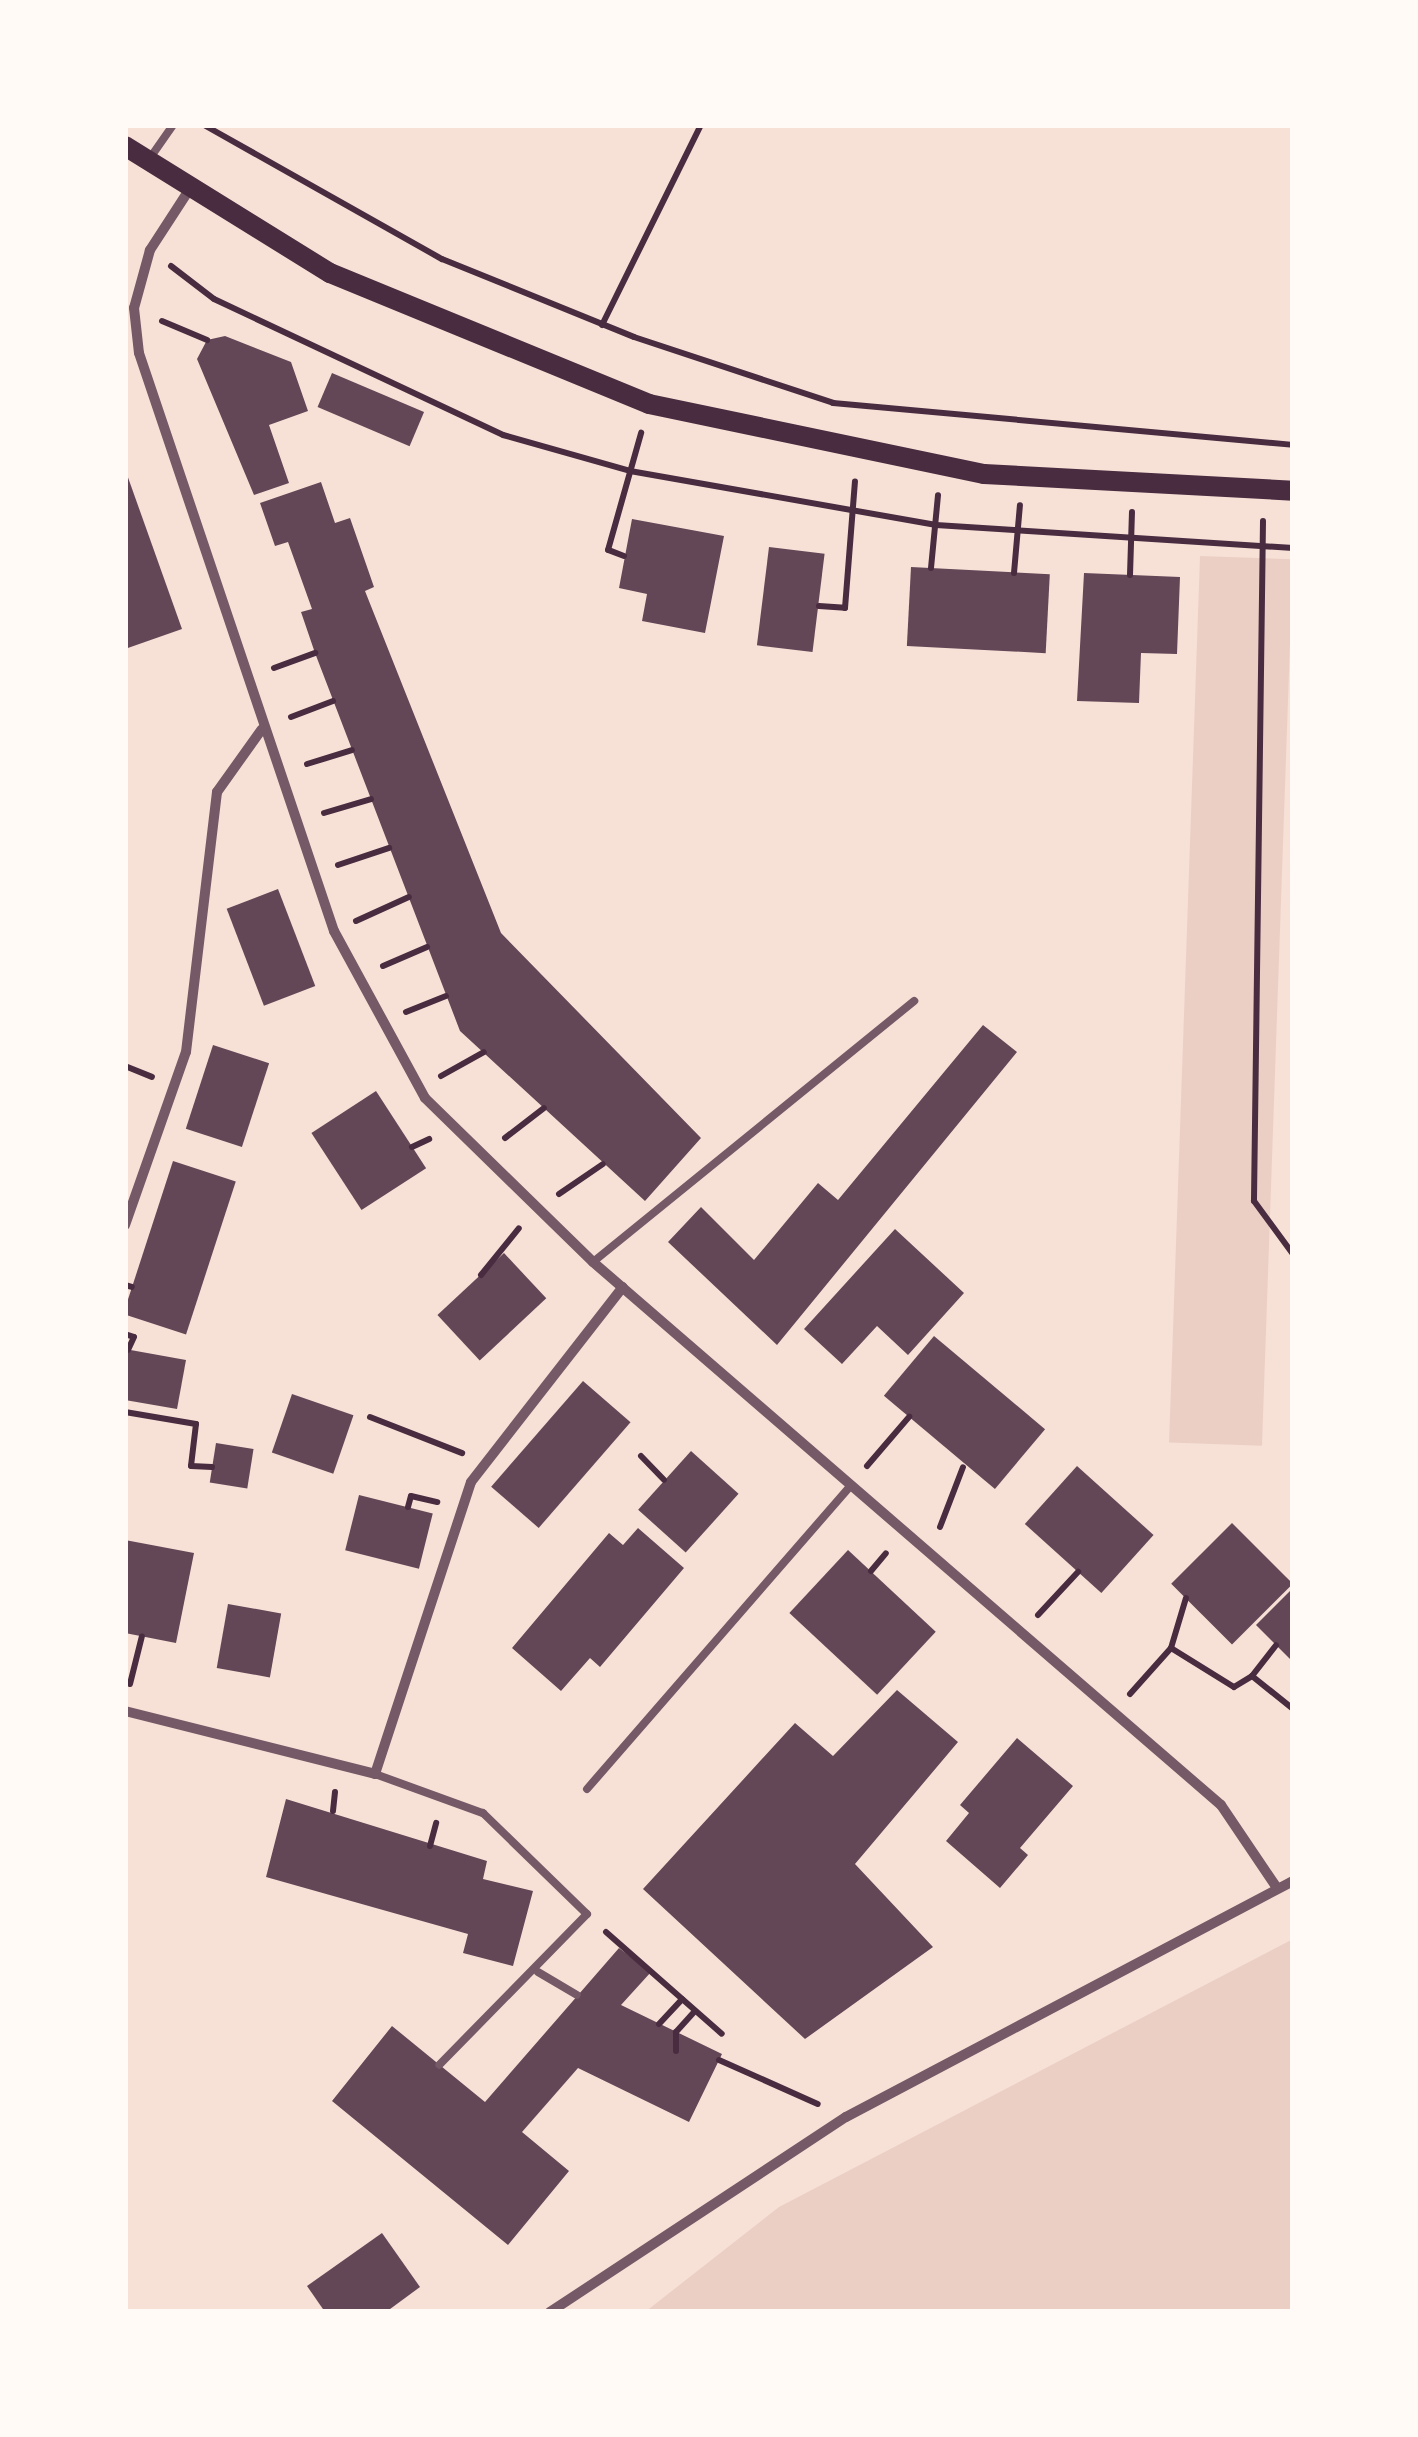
<!DOCTYPE html>
<style>
body{margin:0}
#map{position:relative;width:1418px;height:2437px;overflow:hidden;background:#f7e1d7;font-family:Overpass,sans-serif}
div>[style]{position:absolute}
[style*='--x']{left:calc(var(--x)*1px);top:calc(var(--y)*1px);width:calc(var(--w)*1px);rotate:calc(var(--a)*1deg)}
.green>*{inset:0;background:#ebcfc5;transform-origin:0 0}
.building>*{inset:0;background:#644757;transform-origin:0 0}
.path>*{height:6px;margin:-3px;padding:0 3px;transform-origin:3px;border-radius:3px;background:#4a2c40}
.service>*{height:8px;margin:-4px;padding:0 4px;transform-origin:4px;border-radius:4px;background:#755966}
.minor>*{height:10px;margin:-5px;padding:0 5px;transform-origin:5px;border-radius:5px;background:#755966}
.secondary>*{height:20px;margin:-10px;padding:0 10px;transform-origin:10px;border-radius:10px;background:#4a2c40}
span{translate:-50% -50%;white-space:nowrap;text-align:center;line-height:1.15;-webkit-text-stroke:8px #fffaf5;paint-order:stroke}
.frame{position:absolute;inset:0;border:128px solid #fffaf5;pointer-events:none}
</style>
<div id="map">
<div class="green">
<div style="left:1200px;top:556px;width:93px;height:887px;rotate:2deg"></div>
<div style="clip-path:polygon(1293px 1939px,1293px 2312px,645px 2312px,779px 2207px)"></div>
</div>
<div class="building">
<div style="clip-path:polygon(225px 336px,291px 362px,308px 411px,269px 425px,289px 483px,254px 495px,197px 359px,207px 340px)"></div>
<div style="left:332px;top:373px;width:100px;height:37px;rotate:23deg"></div>
<div style="clip-path:polygon(125px 469px,182px 629px,125px 649px)"></div>
<div style="clip-path:polygon(321px 482px,335px 523px,350px 518px,374px 587px,365px 591px,501px 933px,701px 1138px,645px 1201px,460px 1031px,315px 653px,301px 612px,312px 609px,288px 542px,275px 546px,260px 503px)"></div>
<div style="clip-path:polygon(632px 519px,724px 536px,705px 633px,642px 621px,647px 594px,619px 588px)"></div>
<div style="left:769px;top:547px;width:56px;height:99px;rotate:7deg"></div>
<div style="left:911px;top:567px;width:139px;height:79px;rotate:3deg"></div>
<div style="clip-path:polygon(1084px 573px,1180px 577px,1177px 654px,1141px 653px,1139px 703px,1077px 701px)"></div>
<div style="left:278px;top:889px;width:104px;height:55px;rotate:69deg"></div>
<div style="clip-path:polygon(983px 1025px,1017px 1052px,777px 1345px,668px 1242px,701px 1207px,754px 1260px,818px 1183px,838px 1200px)"></div>
<div style="left:213px;top:1045px;width:59px;height:88px;rotate:18deg"></div>
<div style="left:376px;top:1091px;width:92px;height:77px;rotate:57deg"></div>
<div style="left:173px;top:1161px;width:66px;height:161px;rotate:18deg"></div>
<div style="clip-path:polygon(895px 1229px,964px 1293px,908px 1355px,877px 1326px,842px 1364px,804px 1329px)"></div>
<div style="left:504px;top:1253px;width:62px;height:91px;rotate:47deg"></div>
<div style="left:934px;top:1336px;width:145px;height:78px;rotate:40deg"></div>
<div style="clip-path:polygon(125px 1349px,186px 1360px,177px 1409px,125px 1400px)"></div>
<div style="left:583px;top:1381px;width:63px;height:140px;rotate:41deg"></div>
<div style="left:292px;top:1394px;width:65px;height:62px;rotate:19deg"></div>
<div style="left:216px;top:1443px;width:38px;height:40px;rotate:9deg"></div>
<div style="left:691px;top:1451px;width:64px;height:79px;rotate:42deg"></div>
<div style="left:1077px;top:1466px;width:103px;height:78px;rotate:42deg"></div>
<div style="left:359px;top:1495px;width:76px;height:57px;rotate:14deg"></div>
<div style="left:1232px;top:1523px;width:86px;height:86px;rotate:45deg"></div>
<div style="clip-path:polygon(638px 1528px,684px 1568px,600px 1667px,590px 1658px,561px 1691px,512px 1648px,609px 1533px,623px 1545px)"></div>
<div style="clip-path:polygon(125px 1540px,194px 1553px,176px 1643px,125px 1633px)"></div>
<div style="left:848px;top:1550px;width:120px;height:86px;rotate:43deg"></div>
<div style="clip-path:polygon(1293px 1588px,1293px 1662px,1256px 1625px)"></div>
<div style="left:228px;top:1604px;width:54px;height:65px;rotate:10deg"></div>
<div style="clip-path:polygon(897px 1690px,958px 1742px,855px 1864px,933px 1947px,805px 2039px,643px 1889px,795px 1723px,833px 1756px)"></div>
<div style="clip-path:polygon(1017px 1738px,1073px 1786px,1020px 1848px,1028px 1855px,1000px 1888px,946px 1841px,969px 1813px,960px 1805px)"></div>
<div style="clip-path:polygon(286px 1799px,487px 1861px,483px 1879px,533px 1891px,513px 1966px,463px 1953px,468px 1934px,266px 1877px)"></div>
<div style="clip-path:polygon(619px 1948px,651px 1972px,621px 2005px,722px 2054px,689px 2122px,578px 2068px,522px 2132px,569px 2171px,508px 2245px,332px 2101px,392px 2026px,485px 2102px)"></div>
<div style="clip-path:polygon(382px 2233px,420px 2287px,386px 2312px,325px 2312px,307px 2286px)"></div>
</div>
<div class="path">
<div style="--x:204;--y:125;--w:273;--a:29.4"></div>
<div style="--x:442;--y:259;--w:207;--a:22.1"></div>
<div style="--x:634;--y:337;--w:210;--a:18.3"></div>
<div style="--x:833;--y:403;--w:462;--a:5.2"></div>
<div style="--x:171;--y:266;--w:54;--a:37.5"></div>
<div style="--x:214;--y:299;--w:319;--a:25.2"></div>
<div style="--x:503;--y:435;--w:132;--a:15.8"></div>
<div style="--x:630;--y:471;--w:311;--a:10"></div>
<div style="--x:936;--y:525;--w:358;--a:3.7"></div>
<div style="--x:162;--y:321;--w:49;--a:22.9"></div>
<div style="--x:602;--y:325;--w:223;--a:-63.7"></div>
<div style="--x:1263;--y:521;--w:680;--a:90.76"></div>
<div style="--x:1254;--y:1201;--w:66;--a:53.7"></div>
<div style="--x:624;--y:556;--w:17;--a:-159"></div>
<div style="--x:608;--y:550;--w:122;--a:-74.2"></div>
<div style="--x:931;--y:568;--w:73;--a:-84.5"></div>
<div style="--x:1014;--y:573;--w:68;--a:-85"></div>
<div style="--x:1130;--y:575;--w:63;--a:-88.2"></div>
<div style="--x:819;--y:606;--w:26;--a:4"></div>
<div style="--x:845;--y:608;--w:127;--a:-85.5"></div>
<div style="--x:274;--y:668;--w:44;--a:-20.1"></div>
<div style="--x:291;--y:717;--w:45;--a:-20.9"></div>
<div style="--x:307;--y:764;--w:47;--a:-17.3"></div>
<div style="--x:324;--y:813;--w:49;--a:-16.6"></div>
<div style="--x:338;--y:865;--w:54;--a:-18.4"></div>
<div style="--x:356;--y:921;--w:58;--a:-24.4"></div>
<div style="--x:383;--y:966;--w:48;--a:-23.4"></div>
<div style="--x:406;--y:1012;--w:43;--a:-21.8"></div>
<div style="--x:125;--y:1066;--w:29;--a:22"></div>
<div style="--x:441;--y:1076;--w:49;--a:-29.2"></div>
<div style="--x:505;--y:1138;--w:49;--a:-37.6"></div>
<div style="--x:412;--y:1147;--w:19;--a:-25"></div>
<div style="--x:559;--y:1194;--w:53;--a:-34.3"></div>
<div style="--x:481;--y:1275;--w:60;--a:-51"></div>
<div style="--x:125;--y:1285;--w:7;--a:16"></div>
<div style="--x:125;--y:1334;--w:9;--a:18"></div>
<div style="--x:134;--y:1337;--w:14;--a:115"></div>
<div style="--x:125;--y:1412;--w:72;--a:9.6"></div>
<div style="--x:196;--y:1424;--w:42;--a:96.8"></div>
<div style="--x:191;--y:1466;--w:21;--a:3"></div>
<div style="--x:370;--y:1417;--w:99;--a:21.4"></div>
<div style="--x:641;--y:1456;--w:33;--a:46"></div>
<div style="--x:867;--y:1466;--w:65;--a:-49.4"></div>
<div style="--x:408;--y:1507;--w:11;--a:-75"></div>
<div style="--x:411;--y:1496;--w:27;--a:13"></div>
<div style="--x:940;--y:1527;--w:64;--a:-69"></div>
<div style="--x:871;--y:1571;--w:23;--a:-50"></div>
<div style="--x:1038;--y:1615;--w:59;--a:-47.1"></div>
<div style="--x:1171;--y:1648;--w:52;--a:-73.3"></div>
<div style="--x:1252;--y:1676;--w:39;--a:-52"></div>
<div style="--x:130;--y:1684;--w:49;--a:-76"></div>
<div style="--x:1130;--y:1694;--w:62;--a:-48.3"></div>
<div style="--x:1171;--y:1648;--w:74;--a:31.8"></div>
<div style="--x:1234;--y:1687;--w:21;--a:-31"></div>
<div style="--x:1252;--y:1676;--w:53;--a:38.8"></div>
<div style="--x:333;--y:1811;--w:19;--a:-84"></div>
<div style="--x:430;--y:1846;--w:24;--a:-75"></div>
<div style="--x:606;--y:1932;--w:154;--a:41.3"></div>
<div style="--x:659;--y:2024;--w:34;--a:-47"></div>
<div style="--x:676;--y:2051;--w:19;--a:-90"></div>
<div style="--x:676;--y:2032;--w:28;--a:-48"></div>
<div style="--x:719;--y:2060;--w:108;--a:24"></div>
</div>
<div class="service">
<div style="--x:150;--y:158;--w:40;--a:-55.1"></div>
<div style="--x:593;--y:1262;--w:414;--a:-39.1"></div>
<div style="--x:375;--y:1774;--w:115;--a:19.9"></div>
<div style="--x:483;--y:1813;--w:145;--a:44.2"></div>
<div style="--x:587;--y:1914;--w:211;--a:134.4"></div>
<div style="--x:587;--y:1789;--w:403;--a:-49"></div>
<div style="--x:538;--y:1972;--w:45;--a:30.5"></div>
</div>
<div class="minor">
<div style="--x:189;--y:190;--w:72;--a:123"></div>
<div style="--x:150;--y:250;--w:60;--a:105.4"></div>
<div style="--x:134;--y:308;--w:45;--a:83.7"></div>
<div style="--x:139;--y:353;--w:610;--a:71.36"></div>
<div style="--x:334;--y:931;--w:190;--a:61.4"></div>
<div style="--x:425;--y:1098;--w:235;--a:44.3"></div>
<div style="--x:593;--y:1262;--w:830;--a:40.85"></div>
<div style="--x:1221;--y:1805;--w:100;--a:56"></div>
<div style="--x:125;--y:1225;--w:183;--a:-70.6"></div>
<div style="--x:186;--y:1052;--w:262;--a:-83.2"></div>
<div style="--x:217;--y:792;--w:77;--a:-54.5"></div>
<div style="--x:125;--y:1711;--w:258;--a:14.1"></div>
<div style="--x:375;--y:1774;--w:307;--a:-71.8"></div>
<div style="--x:471;--y:1482;--w:247;--a:-52.1"></div>
<div style="--x:550;--y:2312;--w:354;--a:-33.4"></div>
<div style="--x:846;--y:2117;--w:505;--a:-27.83"></div>
</div>
<div class="secondary">
<div style="--x:125;--y:146;--w:241;--a:31.8"></div>
<div style="--x:330;--y:273;--w:345;--a:22.3"></div>
<div style="--x:649;--y:404;--w:342;--a:11.8"></div>
<div style="--x:984;--y:474;--w:309;--a:3.1"></div>
</div>
<div class="frame"></div>
</div>
